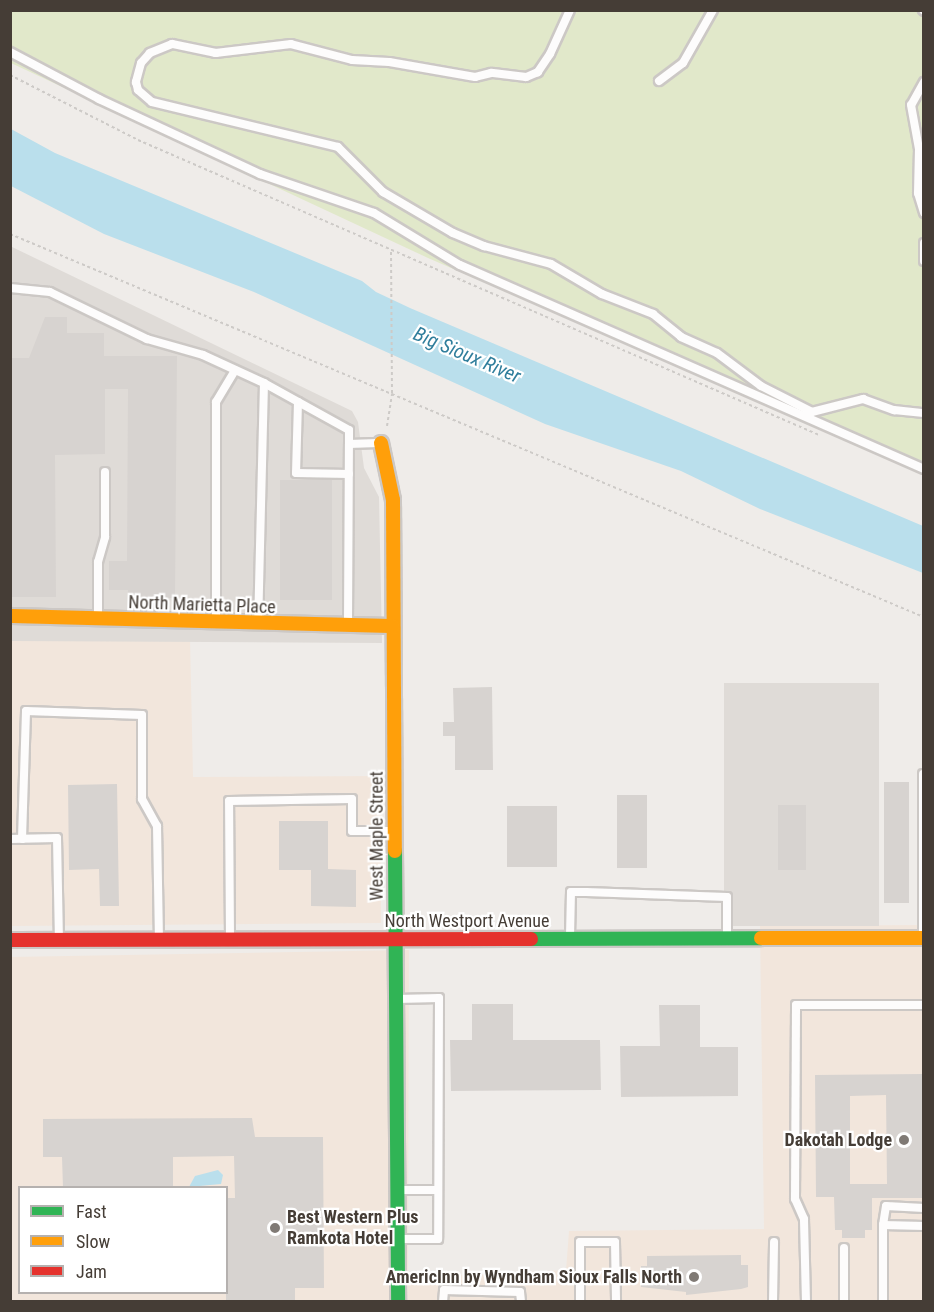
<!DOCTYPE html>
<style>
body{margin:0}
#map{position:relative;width:934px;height:1312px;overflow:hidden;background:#efece9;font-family:"Roboto Condensed",sans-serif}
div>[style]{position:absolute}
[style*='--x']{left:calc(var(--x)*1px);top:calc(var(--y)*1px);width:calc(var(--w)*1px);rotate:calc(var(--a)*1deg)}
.commercial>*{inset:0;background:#f2e6dc}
.industrial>*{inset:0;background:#dfdbd7;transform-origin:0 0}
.green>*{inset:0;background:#e1e8ca}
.water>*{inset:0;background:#badfec}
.building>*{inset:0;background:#d7d3d0;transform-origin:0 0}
.path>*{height:2px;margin-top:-1px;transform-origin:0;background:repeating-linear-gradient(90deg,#cdcac7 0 3px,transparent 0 6px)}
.roads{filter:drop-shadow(2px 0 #ccc8c5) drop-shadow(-2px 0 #ccc8c5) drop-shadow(0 2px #ccc8c5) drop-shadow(0 -2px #ccc8c5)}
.lane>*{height:8px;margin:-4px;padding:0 4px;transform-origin:4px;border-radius:4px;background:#fdfcfc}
.fast>*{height:14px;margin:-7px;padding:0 7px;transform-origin:7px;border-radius:7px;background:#30b455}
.slow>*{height:14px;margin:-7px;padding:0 7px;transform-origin:7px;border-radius:7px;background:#ff9f0a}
.jam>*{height:14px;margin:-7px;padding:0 7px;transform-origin:7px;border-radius:7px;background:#e5322d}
.dots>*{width:16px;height:16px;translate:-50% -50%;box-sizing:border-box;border:3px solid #fff;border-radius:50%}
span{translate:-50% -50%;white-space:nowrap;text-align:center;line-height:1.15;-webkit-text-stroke:4.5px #fff;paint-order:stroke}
.street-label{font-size:18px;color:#453d36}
.poi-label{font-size:18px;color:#453d36;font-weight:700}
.right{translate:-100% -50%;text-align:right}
.left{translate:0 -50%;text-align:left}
.water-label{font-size:20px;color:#307e9c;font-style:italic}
.frame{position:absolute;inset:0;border:12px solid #453d36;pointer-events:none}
.legend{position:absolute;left:18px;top:1186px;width:210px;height:108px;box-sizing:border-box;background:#fff;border:2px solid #b5b1af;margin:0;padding:8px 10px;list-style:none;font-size:18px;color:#453d36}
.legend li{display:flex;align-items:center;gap:12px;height:30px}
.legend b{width:30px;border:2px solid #b5b1af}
</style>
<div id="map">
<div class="commercial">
<div style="clip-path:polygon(190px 638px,193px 777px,380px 776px,381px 923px,11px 926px,10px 640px)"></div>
<div style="clip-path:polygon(evenodd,923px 925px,923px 1301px,11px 1301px,10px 957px,409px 950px,408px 1278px,566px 1270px,569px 1231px,764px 1229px,760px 926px,923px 925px,20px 1188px,226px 1188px,226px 1292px,20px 1292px,20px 1188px)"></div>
</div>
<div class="industrial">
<div style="clip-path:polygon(10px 246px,352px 411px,358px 422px,364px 468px,379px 497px,382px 643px,11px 641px)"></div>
<div style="left:724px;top:683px;width:155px;height:243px"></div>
</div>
<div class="green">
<div style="clip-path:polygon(11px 11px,923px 11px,923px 473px,428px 258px,11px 63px)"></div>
</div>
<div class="water">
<div style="clip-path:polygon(11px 129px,55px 153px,362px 281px,376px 292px,410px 308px,923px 526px,923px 573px,760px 509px,681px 471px,545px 424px,254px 292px,104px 234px,11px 186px)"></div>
<div style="clip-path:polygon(218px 1170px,223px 1175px,221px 1184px,189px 1187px,195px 1176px)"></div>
</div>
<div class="building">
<div style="clip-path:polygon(45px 317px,67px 317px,67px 333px,104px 333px,104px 356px,177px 356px,175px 598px,128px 598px,128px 590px,109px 590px,109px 561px,127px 561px,128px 389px,105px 389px,105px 454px,55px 455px,56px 597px,10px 597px,10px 358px,29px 358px)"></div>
<div style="left:280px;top:480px;width:52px;height:120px"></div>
<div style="clip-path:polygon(492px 687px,493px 770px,455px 770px,455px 736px,443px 736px,443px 722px,454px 722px,453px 688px)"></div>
<div style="left:909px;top:782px;width:121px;height:25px;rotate:90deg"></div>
<div style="clip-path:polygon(117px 784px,119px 906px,100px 906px,99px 869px,69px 870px,68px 785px)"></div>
<div style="left:617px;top:795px;width:30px;height:73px"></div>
<div style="left:778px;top:805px;width:28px;height:65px"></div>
<div style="left:507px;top:806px;width:50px;height:61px"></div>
<div style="clip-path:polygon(279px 821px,328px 821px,328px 869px,356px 870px,356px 907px,311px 906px,311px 870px,279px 870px)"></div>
<div style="clip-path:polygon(472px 1004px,513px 1004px,513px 1040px,600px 1040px,601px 1090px,451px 1091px,450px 1040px,472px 1040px)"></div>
<div style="clip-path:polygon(659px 1005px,700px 1005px,700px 1047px,738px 1047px,738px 1096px,621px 1097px,620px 1046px,660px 1046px)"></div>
<div style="clip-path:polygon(evenodd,922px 1074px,923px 1198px,872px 1198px,872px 1230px,865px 1230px,865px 1238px,842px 1238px,842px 1230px,835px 1230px,834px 1197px,816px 1197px,815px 1075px,922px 1074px,886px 1095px,887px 1184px,850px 1184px,850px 1096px,886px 1095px)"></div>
<div style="clip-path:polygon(252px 1118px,255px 1137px,323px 1137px,324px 1288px,295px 1288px,295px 1300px,226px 1302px,226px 1198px,235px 1198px,234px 1156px,173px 1157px,173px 1188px,63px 1188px,62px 1157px,43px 1157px,43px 1119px)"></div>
<div style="clip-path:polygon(741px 1255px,741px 1265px,748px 1265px,748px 1287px,741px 1289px,686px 1295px,686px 1292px,641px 1287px,641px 1266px,647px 1266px,647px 1256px)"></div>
</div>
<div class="path">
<div style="--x:10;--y:75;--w:144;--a:26.9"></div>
<div style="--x:138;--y:140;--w:742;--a:23.42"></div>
<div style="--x:10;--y:234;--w:991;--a:22.74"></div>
<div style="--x:387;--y:426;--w:33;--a:-81"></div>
<div style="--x:392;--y:393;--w:141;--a:-90.4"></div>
</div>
<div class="roads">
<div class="lane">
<div style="--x:570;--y:10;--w:48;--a:114.4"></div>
<div style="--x:550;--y:54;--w:22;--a:124"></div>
<div style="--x:538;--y:72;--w:13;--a:157"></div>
<div style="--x:526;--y:77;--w:35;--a:-173"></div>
<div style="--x:491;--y:73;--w:16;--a:166"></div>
<div style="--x:475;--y:77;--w:87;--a:-170.1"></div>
<div style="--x:389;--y:62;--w:37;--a:-177"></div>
<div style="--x:352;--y:60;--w:63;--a:-165.3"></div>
<div style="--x:291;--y:44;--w:76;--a:173.2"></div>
<div style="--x:216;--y:53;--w:45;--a:-168.4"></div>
<div style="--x:172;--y:44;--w:24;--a:158"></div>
<div style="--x:150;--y:53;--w:13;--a:132"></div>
<div style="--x:141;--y:63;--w:20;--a:105"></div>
<div style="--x:136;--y:82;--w:8;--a:76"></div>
<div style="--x:138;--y:90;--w:18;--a:41"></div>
<div style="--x:152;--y:102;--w:191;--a:13.6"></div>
<div style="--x:338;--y:147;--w:64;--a:45"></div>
<div style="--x:383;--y:192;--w:81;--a:30.4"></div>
<div style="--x:453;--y:233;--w:34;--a:23"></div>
<div style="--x:484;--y:246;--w:69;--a:15"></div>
<div style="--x:551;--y:264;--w:59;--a:30.5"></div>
<div style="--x:602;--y:294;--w:55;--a:21.4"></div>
<div style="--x:653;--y:314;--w:36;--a:39"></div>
<div style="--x:681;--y:337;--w:39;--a:24"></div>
<div style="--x:717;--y:353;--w:55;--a:36.9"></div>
<div style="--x:761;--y:386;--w:57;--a:27"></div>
<div style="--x:812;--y:412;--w:53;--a:-14.3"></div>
<div style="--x:863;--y:399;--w:33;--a:20"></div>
<div style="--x:894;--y:410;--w:30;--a:6"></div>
<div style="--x:923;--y:10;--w:1;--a:45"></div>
<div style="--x:10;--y:52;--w:101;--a:27.8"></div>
<div style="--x:99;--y:99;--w:178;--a:25"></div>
<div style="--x:260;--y:174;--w:120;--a:18.9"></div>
<div style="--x:374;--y:213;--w:100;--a:31.2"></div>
<div style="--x:460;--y:265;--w:507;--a:23.73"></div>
<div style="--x:659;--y:81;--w:30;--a:-37"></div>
<div style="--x:683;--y:63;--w:61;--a:-60.5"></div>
<div style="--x:924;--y:82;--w:26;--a:119"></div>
<div style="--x:911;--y:105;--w:45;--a:79.7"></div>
<div style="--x:919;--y:149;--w:44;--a:91.3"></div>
<div style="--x:918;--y:193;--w:21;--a:73"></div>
<div style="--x:924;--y:243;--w:18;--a:90"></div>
<div style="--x:10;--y:288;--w:40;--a:5.7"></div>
<div style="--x:50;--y:292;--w:108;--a:25.9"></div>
<div style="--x:147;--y:339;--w:58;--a:15.9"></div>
<div style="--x:203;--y:355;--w:67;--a:24.7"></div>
<div style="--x:264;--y:383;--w:240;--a:91.4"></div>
<div style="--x:264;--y:383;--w:97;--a:28.9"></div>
<div style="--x:349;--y:430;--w:14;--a:90"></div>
<div style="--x:349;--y:444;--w:29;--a:-2"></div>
<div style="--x:298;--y:402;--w:71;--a:91.6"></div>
<div style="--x:296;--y:473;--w:53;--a:1.1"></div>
<div style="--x:98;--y:618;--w:56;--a:-90"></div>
<div style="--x:98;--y:562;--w:26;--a:-74"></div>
<div style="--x:105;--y:537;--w:65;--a:-90"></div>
<div style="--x:216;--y:621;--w:219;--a:-90"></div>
<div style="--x:216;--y:402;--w:37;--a:-59"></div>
<div style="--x:348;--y:624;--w:180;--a:-89.7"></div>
<div style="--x:10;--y:839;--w:47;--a:-1.2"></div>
<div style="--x:57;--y:838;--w:101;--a:88.9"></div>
<div style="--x:22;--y:839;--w:128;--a:-88.2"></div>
<div style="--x:26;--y:711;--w:116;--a:2"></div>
<div style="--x:142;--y:715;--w:84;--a:90"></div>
<div style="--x:142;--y:799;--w:31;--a:61"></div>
<div style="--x:157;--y:826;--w:110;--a:89"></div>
<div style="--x:570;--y:936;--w:44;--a:-88.7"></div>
<div style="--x:571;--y:892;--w:15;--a:0"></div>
<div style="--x:586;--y:892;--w:141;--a:2"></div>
<div style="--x:727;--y:897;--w:40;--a:90"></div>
<div style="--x:923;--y:937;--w:163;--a:-90"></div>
<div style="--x:230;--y:938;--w:137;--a:-90.4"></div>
<div style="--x:229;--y:801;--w:123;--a:-0.9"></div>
<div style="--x:352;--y:799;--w:32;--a:90"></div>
<div style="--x:352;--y:831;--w:41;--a:0"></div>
<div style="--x:397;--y:999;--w:42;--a:-1.4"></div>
<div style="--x:439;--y:998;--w:241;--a:90.2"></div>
<div style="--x:438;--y:1239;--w:38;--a:180"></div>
<div style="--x:398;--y:1190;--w:40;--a:0"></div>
<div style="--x:883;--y:1225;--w:19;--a:-81"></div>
<div style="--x:886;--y:1206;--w:38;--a:3"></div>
<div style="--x:844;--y:1248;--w:54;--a:90"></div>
<div style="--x:443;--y:1302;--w:12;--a:-85"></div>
<div style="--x:444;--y:1290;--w:76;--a:1.5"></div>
<div style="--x:520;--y:1292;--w:10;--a:84"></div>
<div style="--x:580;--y:1302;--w:60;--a:-90"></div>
<div style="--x:580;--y:1242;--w:35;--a:0"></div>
<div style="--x:615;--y:1242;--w:60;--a:89"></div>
<div style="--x:773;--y:1302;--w:60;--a:-89"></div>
<div style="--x:806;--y:1302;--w:83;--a:-91.4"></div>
<div style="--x:804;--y:1219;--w:22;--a:-114"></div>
<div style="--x:795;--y:1199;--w:194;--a:-89.7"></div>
<div style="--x:796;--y:1005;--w:128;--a:0"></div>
<div style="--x:883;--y:1302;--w:77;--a:-90"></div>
<div style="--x:883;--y:1225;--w:41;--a:1.4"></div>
</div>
<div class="fast">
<div style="--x:395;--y:851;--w:451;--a:89.6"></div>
<div style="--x:531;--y:939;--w:230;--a:-0.2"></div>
</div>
<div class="slow">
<div style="--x:381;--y:443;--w:58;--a:78.1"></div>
<div style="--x:393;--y:500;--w:351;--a:89.7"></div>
<div style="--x:10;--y:616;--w:383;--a:1.5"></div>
<div style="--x:761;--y:938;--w:163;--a:0"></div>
</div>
<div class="jam">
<div style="--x:10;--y:940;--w:521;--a:-0.11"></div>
</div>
</div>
<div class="dots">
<div style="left:904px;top:1140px;background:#807a75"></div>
<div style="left:275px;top:1228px;background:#807a75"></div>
<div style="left:694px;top:1277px;background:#807a75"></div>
</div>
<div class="street-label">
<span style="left:202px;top:605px;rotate:2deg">North Marietta Place</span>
<span style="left:377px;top:836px;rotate:-90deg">West Maple Street</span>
<span style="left:467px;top:921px">North Westport Avenue</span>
</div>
<div class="poi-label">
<span class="right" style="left:892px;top:1140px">Dakotah Lodge</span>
<span class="left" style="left:287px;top:1228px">Best Western Plus<br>Ramkota Hotel</span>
<span class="right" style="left:682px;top:1277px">AmericInn by Wyndham Sioux Falls North</span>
</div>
<div class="water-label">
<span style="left:467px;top:355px;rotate:23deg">Big Sioux River</span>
</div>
<div class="frame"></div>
<ul class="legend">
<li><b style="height:8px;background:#30b455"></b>Fast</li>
<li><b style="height:8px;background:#ff9f0a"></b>Slow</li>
<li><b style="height:8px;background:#e5322d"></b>Jam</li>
</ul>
</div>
